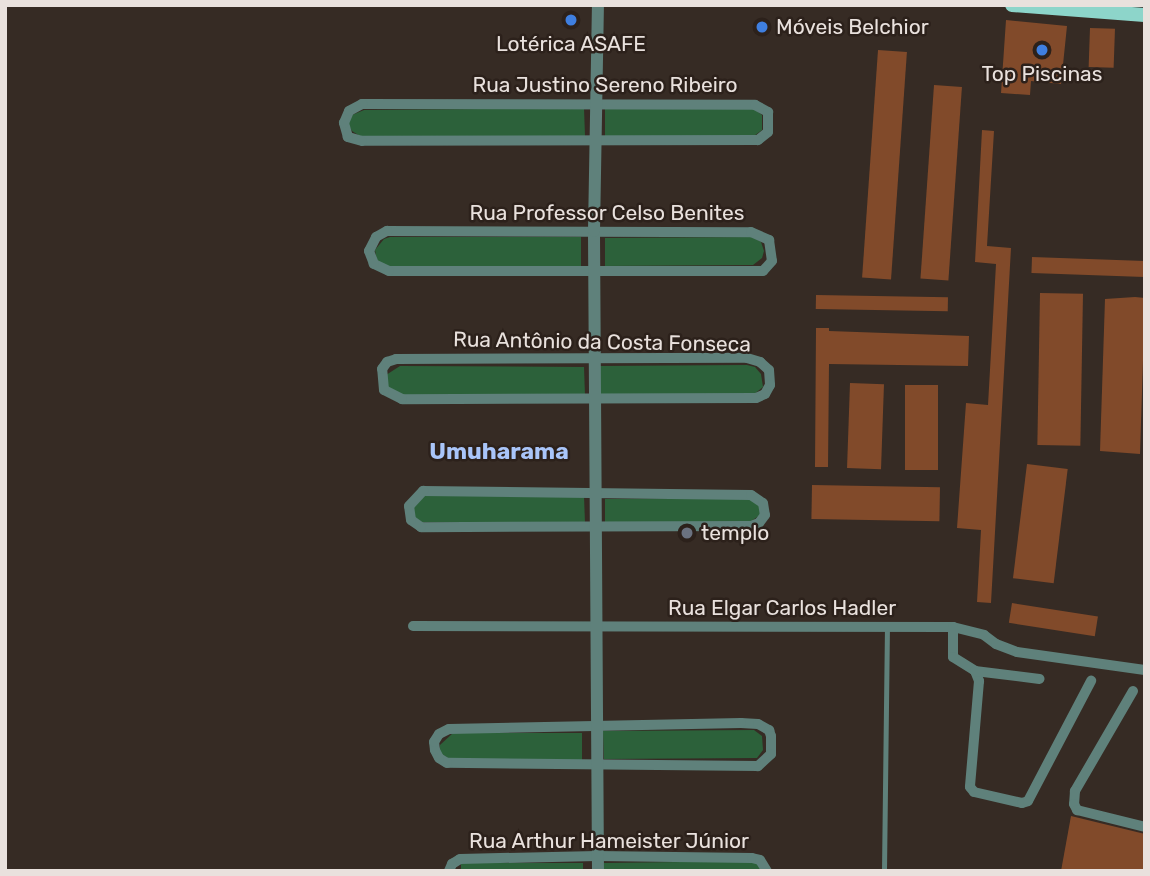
<!DOCTYPE html>
<meta charset="utf-8">
<style>
body{margin:0}
#map{position:relative;width:1150px;height:876px;overflow:hidden;background:#362b24;font-family:Rubik,sans-serif}
div>[style]{position:absolute}
[style*='--x']{left:calc(var(--x)*1px);top:calc(var(--y)*1px);width:calc(var(--w)*1px);rotate:calc(var(--a)*1deg)}
.green>*{inset:0;background:#2c613a;transform-origin:0 0}
.building>*{inset:0;background:#814a2a;transform-origin:0 0}
.service>*{height:4.5px;margin:-2.25px;padding:0 2.25px;transform-origin:2.25px;border-radius:2.25px;background:#5f817b}
.minor>*{height:10px;margin:-5px;padding:0 5px;transform-origin:5px;border-radius:5px;background:#5f817b}
.tertiary>*{height:12px;margin:-6px;padding:0 6px;transform-origin:6px;border-radius:6px;background:#5f817b}
.primary>*{height:14px;margin:-7px;padding:0 7px;transform-origin:7px;border-radius:7px;background:#8dd5ca}
.dots>*{width:19px;height:19px;translate:-50% -50%;box-sizing:border-box;border:4px solid #2c211b;border-radius:50%}
span{translate:-50% -50%;white-space:nowrap;text-align:center;line-height:1.15;-webkit-text-stroke:5px #2c211b;paint-order:stroke}
.poi-label{font-size:21px;color:#e9e1dd}
.left{translate:0 -50%;text-align:left}
.street-label{font-size:21px;color:#e9e1dd}
.neighbourhood-label{font-size:23px;color:#a9c5f9;font-weight:700}
.frame{position:absolute;inset:0;border:7px solid #e9e1dd;pointer-events:none}
</style>
<div id="map">
<div class="green">
<div style="clip-path:polygon(584px 108px,585px 136px,363px 138px,352px 131px,347px 123px,352px 115px,364px 110px)"></div>
<div style="clip-path:polygon(605px 109px,754px 109px,762px 115px,762px 130px,754px 136px,605px 136px)"></div>
<div style="clip-path:polygon(390px 237px,581px 237px,581px 267px,389px 267px,377px 261px,375px 250px,384px 239px)"></div>
<div style="clip-path:polygon(752px 237px,761px 242px,764px 251px,762px 258px,753px 265px,605px 266px,605px 238px)"></div>
<div style="clip-path:polygon(747px 365px,755px 367px,761px 374px,763px 387px,753px 395px,600px 396px,600px 366px)"></div>
<div style="clip-path:polygon(400px 366px,584px 367px,585px 396px,402px 395px,388px 387px,386px 375px)"></div>
<div style="clip-path:polygon(427px 495px,584px 496px,585px 523px,422px 522px,414px 517px,413px 506px,418px 498px)"></div>
<div style="clip-path:polygon(750px 498px,760px 505px,762px 514px,748px 523px,605px 524px,605px 499px)"></div>
<div style="clip-path:polygon(754px 730px,762px 736px,763px 750px,757px 758px,604px 759px,603px 731px)"></div>
<div style="clip-path:polygon(453px 733px,582px 733px,582px 760px,451px 760px,440px 753px,440px 745px)"></div>
<div style="clip-path:polygon(755px 861px,763px 871px,604px 871px,604px 863px)"></div>
<div style="left:461px;top:863px;width:122px;height:10px"></div>
</div>
<div class="building">
<div style="clip-path:polygon(1006px 20px,1067px 26px,1061px 84px,1031px 81px,1030px 95px,1001px 93px)"></div>
<div style="left:1090px;top:28px;width:25px;height:39px;rotate:2deg"></div>
<div style="left:878px;top:50px;width:29px;height:228px;rotate:4deg"></div>
<div style="left:934px;top:85px;width:28px;height:194px;rotate:4deg"></div>
<div style="clip-path:polygon(982px 130px,994px 131px,987px 246px,1011px 248px,991px 603px,977px 602px,981px 530px,957px 528px,966px 403px,988px 405px,996px 264px,975px 262px)"></div>
<div style="left:1032px;top:257px;width:113px;height:16px;rotate:2deg"></div>
<div style="left:1040px;top:293px;width:43px;height:152px;rotate:1deg"></div>
<div style="left:816px;top:295px;width:132px;height:14px;rotate:1deg"></div>
<div style="clip-path:polygon(1135px 297px,1145px 298px,1140px 454px,1100px 451px,1105px 299px)"></div>
<div style="clip-path:polygon(816px 328px,829px 328px,829px 331px,969px 336px,968px 366px,829px 364px,828px 467px,815px 467px)"></div>
<div style="left:850px;top:383px;width:34px;height:85px;rotate:2deg"></div>
<div style="left:905px;top:385px;width:33px;height:85px"></div>
<div style="left:1027px;top:464px;width:41px;height:115px;rotate:7deg"></div>
<div style="left:812px;top:485px;width:128px;height:34px;rotate:1deg"></div>
<div style="left:1012px;top:603px;width:87px;height:20px;rotate:9deg"></div>
<div style="clip-path:polygon(1071px 816px,1145px 834px,1145px 871px,1061px 871px)"></div>
</div>
<div class="service">
<div style="--x:884;--y:871;--w:243;--a:-89.3"></div>
</div>
<div class="minor">
<div style="--x:362;--y:104;--w:393;--a:0.1"></div>
<div style="--x:755;--y:105;--w:15;--a:28"></div>
<div style="--x:768;--y:112;--w:20;--a:90"></div>
<div style="--x:768;--y:132;--w:13;--a:141"></div>
<div style="--x:758;--y:140;--w:396;--a:179.9"></div>
<div style="--x:362;--y:141;--w:15;--a:-164"></div>
<div style="--x:348;--y:137;--w:15;--a:-106"></div>
<div style="--x:344;--y:123;--w:13;--a:-67"></div>
<div style="--x:349;--y:111;--w:15;--a:-28"></div>
<div style="--x:387;--y:231;--w:364;--a:0.2"></div>
<div style="--x:751;--y:232;--w:20;--a:24"></div>
<div style="--x:769;--y:240;--w:21;--a:82"></div>
<div style="--x:772;--y:261;--w:13;--a:132"></div>
<div style="--x:763;--y:271;--w:374;--a:180"></div>
<div style="--x:389;--y:271;--w:17;--a:-155"></div>
<div style="--x:374;--y:264;--w:14;--a:-111"></div>
<div style="--x:369;--y:251;--w:16;--a:-63"></div>
<div style="--x:376;--y:237;--w:13;--a:-29"></div>
<div style="--x:747;--y:358;--w:14;--a:17"></div>
<div style="--x:760;--y:362;--w:12;--a:42"></div>
<div style="--x:769;--y:370;--w:15;--a:86"></div>
<div style="--x:770;--y:385;--w:10;--a:119"></div>
<div style="--x:765;--y:394;--w:10;--a:156"></div>
<div style="--x:756;--y:398;--w:354;--a:179.8"></div>
<div style="--x:402;--y:399;--w:20;--a:-153"></div>
<div style="--x:384;--y:390;--w:21;--a:-95"></div>
<div style="--x:382;--y:369;--w:9;--a:-54"></div>
<div style="--x:387;--y:362;--w:9;--a:-18"></div>
<div style="--x:396;--y:359;--w:351;--a:-0.2"></div>
<div style="--x:423;--y:491;--w:328;--a:0.7"></div>
<div style="--x:751;--y:495;--w:14;--a:34"></div>
<div style="--x:763;--y:503;--w:12;--a:81"></div>
<div style="--x:765;--y:515;--w:10;--a:127"></div>
<div style="--x:759;--y:523;--w:9;--a:159"></div>
<div style="--x:751;--y:526;--w:330;--a:179.8"></div>
<div style="--x:421;--y:527;--w:12;--a:-145"></div>
<div style="--x:411;--y:520;--w:14;--a:-98"></div>
<div style="--x:409;--y:506;--w:21;--a:-47"></div>
<div style="--x:413;--y:626;--w:540;--a:0.11"></div>
<div style="--x:953;--y:627;--w:32;--a:14"></div>
<div style="--x:984;--y:635;--w:15;--a:37"></div>
<div style="--x:996;--y:644;--w:22;--a:21"></div>
<div style="--x:1017;--y:652;--w:129;--a:8"></div>
<div style="--x:953;--y:627;--w:30;--a:90"></div>
<div style="--x:953;--y:657;--w:26;--a:32"></div>
<div style="--x:975;--y:671;--w:11;--a:68"></div>
<div style="--x:979;--y:681;--w:106;--a:94.9"></div>
<div style="--x:970;--y:787;--w:6;--a:51"></div>
<div style="--x:974;--y:792;--w:49;--a:12.9"></div>
<div style="--x:1022;--y:803;--w:6;--a:-18"></div>
<div style="--x:1028;--y:801;--w:136;--a:-62.3"></div>
<div style="--x:975;--y:671;--w:65;--a:7"></div>
<div style="--x:1133;--y:691;--w:116;--a:120.1"></div>
<div style="--x:1075;--y:791;--w:13;--a:94"></div>
<div style="--x:1074;--y:804;--w:7;--a:63"></div>
<div style="--x:1077;--y:810;--w:70;--a:14"></div>
<div style="--x:741;--y:723;--w:17;--a:3"></div>
<div style="--x:758;--y:724;--w:13;--a:29"></div>
<div style="--x:769;--y:730;--w:6;--a:72"></div>
<div style="--x:771;--y:736;--w:18;--a:90"></div>
<div style="--x:771;--y:754;--w:18;--a:137"></div>
<div style="--x:758;--y:766;--w:311;--a:-179.4"></div>
<div style="--x:447;--y:763;--w:9;--a:-148"></div>
<div style="--x:439;--y:758;--w:9;--a:-117"></div>
<div style="--x:435;--y:750;--w:8;--a:-97"></div>
<div style="--x:434;--y:742;--w:9;--a:-58"></div>
<div style="--x:439;--y:734;--w:11;--a:-27"></div>
<div style="--x:449;--y:729;--w:292;--a:-1.2"></div>
<div style="--x:449;--y:871;--w:8;--a:-67"></div>
<div style="--x:452;--y:864;--w:9;--a:-32"></div>
<div style="--x:460;--y:859;--w:137;--a:-1.3"></div>
<div style="--x:597;--y:856;--w:155;--a:0.7"></div>
<div style="--x:752;--y:858;--w:8;--a:14"></div>
<div style="--x:760;--y:860;--w:13;--a:58"></div>
</div>
<div class="tertiary">
<div style="--x:598;--y:871;--w:640;--a:-90.36"></div>
<div style="--x:594;--y:231;--w:226;--a:-89"></div>
</div>
<div class="primary">
<div style="--x:1012;--y:5;--w:133;--a:4.3"></div>
</div>
<div class="dots">
<div style="left:571px;top:20px;background:#3f7fe0"></div>
<div style="left:762px;top:27px;background:#3f7fe0"></div>
<div style="left:1042px;top:50px;background:#3f7fe0"></div>
<div style="left:687px;top:533px;background:#6b7280"></div>
</div>
<div class="poi-label">
<span class="left" style="left:776px;top:27px">Móveis Belchior</span>
<span style="left:571px;top:44px">Lotérica ASAFE</span>
<span style="left:1042px;top:74px">Top Piscinas</span>
<span class="left" style="left:701px;top:533px">templo</span>
</div>
<div class="street-label">
<span style="left:605px;top:85px">Rua Justino Sereno Ribeiro</span>
<span style="left:607px;top:213px">Rua Professor Celso Benites</span>
<span style="left:602px;top:342px;rotate:1deg">Rua Antônio da Costa Fonseca</span>
<span style="left:782px;top:608px">Rua Elgar Carlos Hadler</span>
<span style="left:609px;top:841px">Rua Arthur Hameister Júnior</span>
</div>
<div class="neighbourhood-label">
<span style="left:499px;top:451px">Umuharama</span>
</div>
<div class="frame"></div>
</div>
